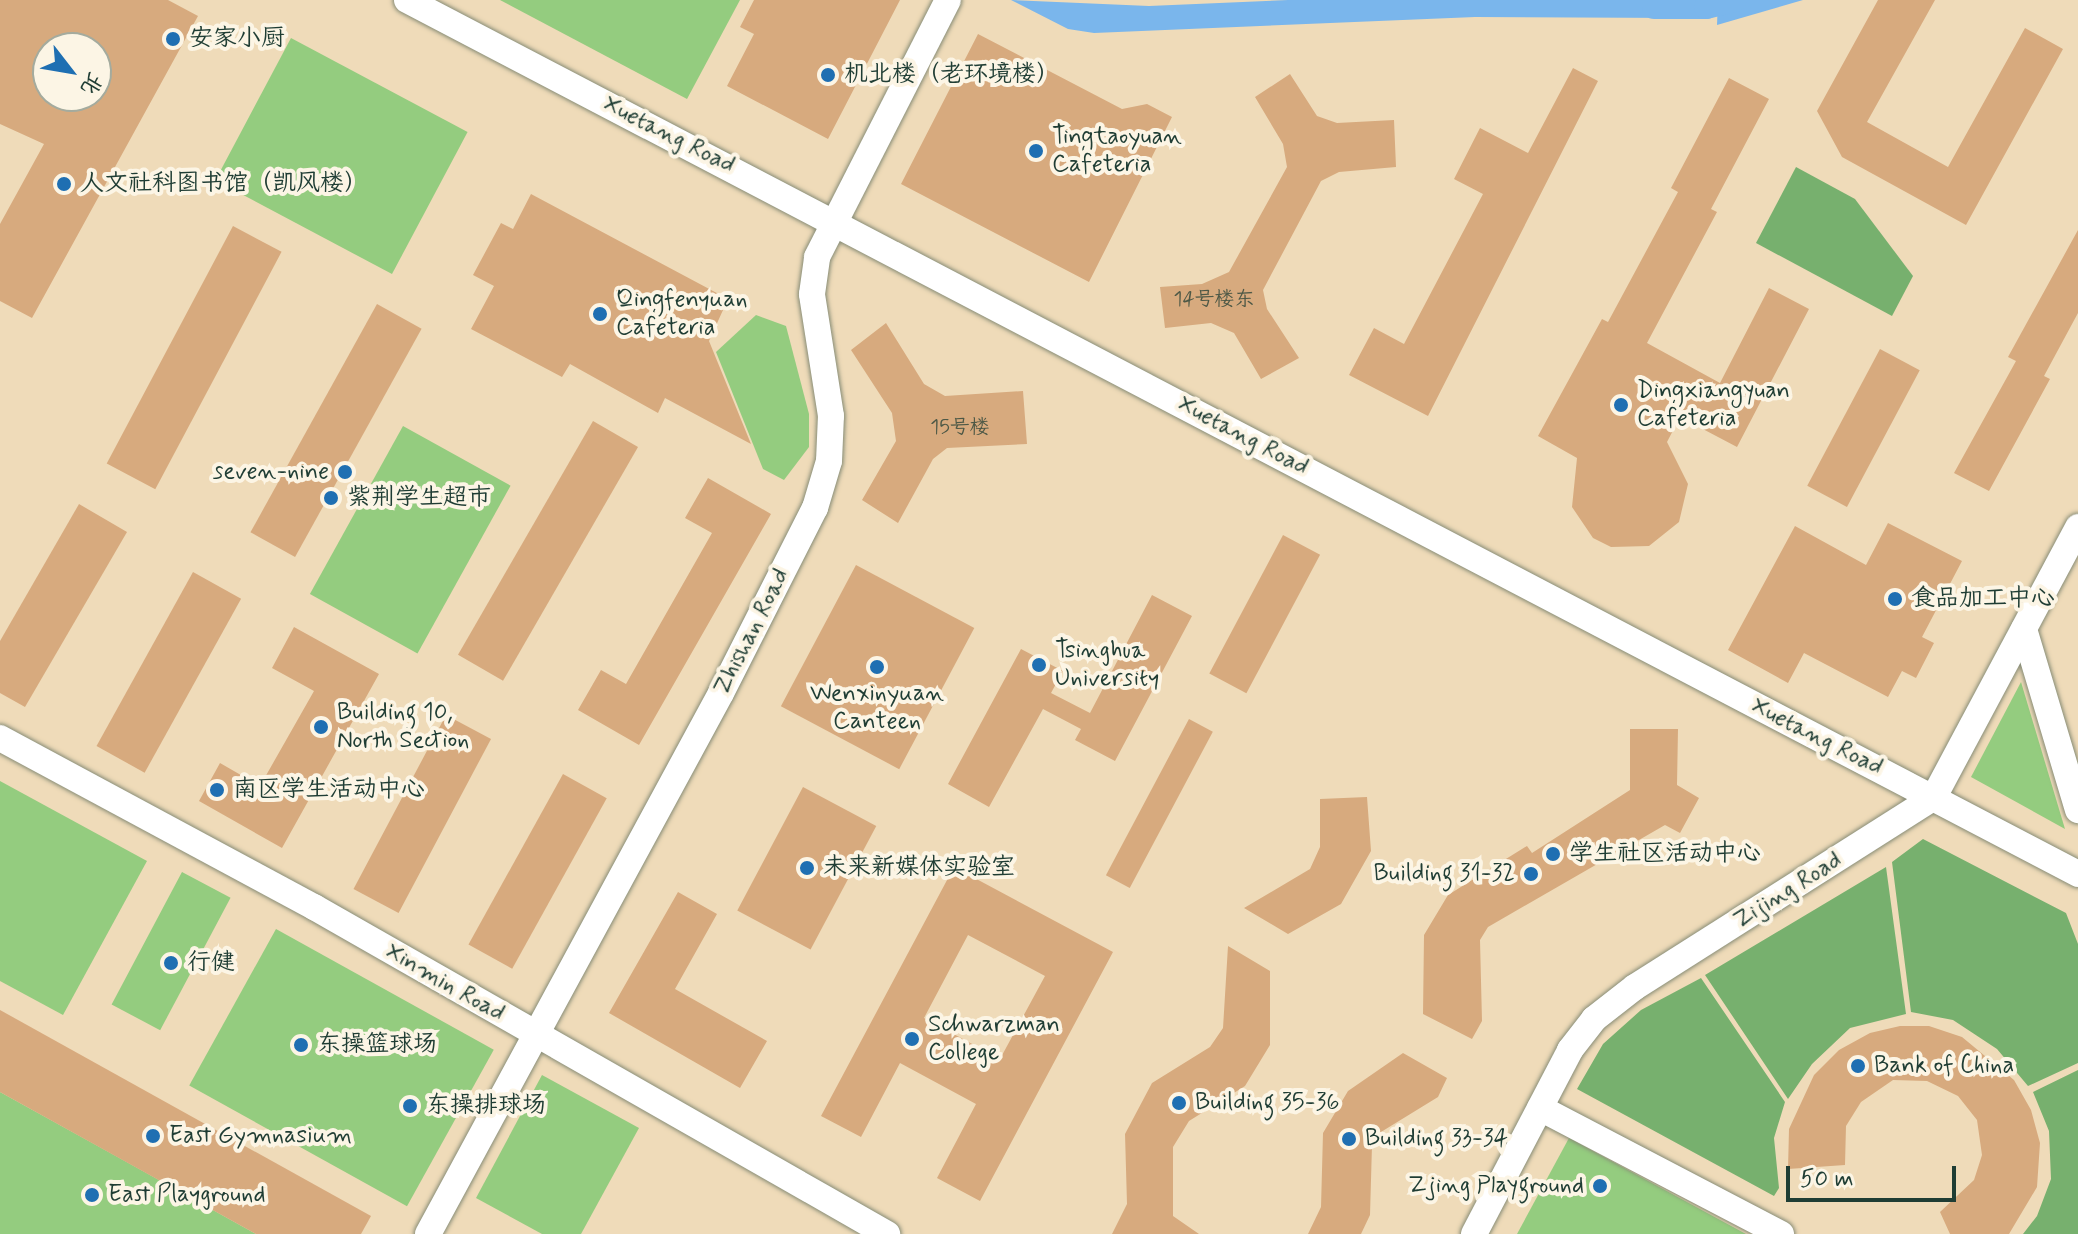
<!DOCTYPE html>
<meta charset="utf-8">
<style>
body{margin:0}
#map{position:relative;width:2078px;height:1234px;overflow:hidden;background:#efdbb9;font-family:Mynerve,"LXGW WenKai TC",sans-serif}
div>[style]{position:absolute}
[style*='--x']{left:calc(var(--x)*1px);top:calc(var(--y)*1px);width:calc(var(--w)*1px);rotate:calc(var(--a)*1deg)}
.green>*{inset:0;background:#94cc7f;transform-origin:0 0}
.forest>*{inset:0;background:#77b06e}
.water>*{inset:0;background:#7ab6ec}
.canal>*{height:24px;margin:-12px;padding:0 12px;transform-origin:12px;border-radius:12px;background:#7ab6ec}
.building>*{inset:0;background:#d7aa7e;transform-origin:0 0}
.roads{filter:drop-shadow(0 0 2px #878c76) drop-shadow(0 0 2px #878c76)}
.street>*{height:26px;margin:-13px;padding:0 13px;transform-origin:13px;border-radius:13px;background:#fff}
.dots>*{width:22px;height:22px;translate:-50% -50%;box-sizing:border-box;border:4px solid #fcf5e5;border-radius:50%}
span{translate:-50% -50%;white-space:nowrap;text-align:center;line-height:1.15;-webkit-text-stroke:8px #fcf5e5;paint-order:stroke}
.number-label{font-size:20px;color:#4d5846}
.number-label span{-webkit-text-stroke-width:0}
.poi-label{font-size:24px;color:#1f3d34}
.left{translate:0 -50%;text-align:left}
.right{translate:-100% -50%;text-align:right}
.street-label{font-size:24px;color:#1f3d34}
.north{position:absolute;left:32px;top:32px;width:80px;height:80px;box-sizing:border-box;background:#fcf5e5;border:2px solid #a4ab9e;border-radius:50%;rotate:121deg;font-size:22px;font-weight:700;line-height:32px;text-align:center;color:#1f3d34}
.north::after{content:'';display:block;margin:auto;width:28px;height:36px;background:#1f6fb2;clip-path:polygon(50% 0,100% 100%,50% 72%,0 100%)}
.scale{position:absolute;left:1786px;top:1166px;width:170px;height:36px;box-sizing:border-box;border:4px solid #1f3d34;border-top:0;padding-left:10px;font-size:24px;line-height:28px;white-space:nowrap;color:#1f3d34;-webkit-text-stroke:6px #fcf5e5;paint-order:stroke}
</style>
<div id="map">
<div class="green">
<div style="clip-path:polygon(500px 0,740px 0,687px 99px)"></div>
<div style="left:291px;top:38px;width:200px;height:161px;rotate:28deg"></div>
<div style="clip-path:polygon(756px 315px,786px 326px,809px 414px,809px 447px,784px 480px,763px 469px,716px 352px)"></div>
<div style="left:403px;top:426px;width:123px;height:192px;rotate:29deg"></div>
<div style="clip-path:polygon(2021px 682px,2065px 829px,1971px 777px)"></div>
<div style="clip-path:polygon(0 781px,147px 861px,63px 1015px,0 981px)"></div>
<div style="left:182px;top:872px;width:55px;height:150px;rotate:28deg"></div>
<div style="left:276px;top:929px;width:249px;height:179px;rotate:29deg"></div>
<div style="clip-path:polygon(542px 1075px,639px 1128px,581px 1234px,542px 1234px,476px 1198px)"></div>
<div style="clip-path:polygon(0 1092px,114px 1155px,256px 1234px,0 1234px)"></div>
<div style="clip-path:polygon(1569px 1138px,1746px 1234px,1517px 1234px)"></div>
</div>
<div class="forest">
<div style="clip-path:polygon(1796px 167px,1855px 199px,1913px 276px,1892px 316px,1756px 243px)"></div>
<div style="clip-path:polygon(1923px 839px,2066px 913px,2078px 944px,2078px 1063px,2028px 1086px,1997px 1049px,1953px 1020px,1911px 1012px,1892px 862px)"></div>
<div style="clip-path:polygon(1886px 867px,1906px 1014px,1850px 1028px,1812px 1064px,1788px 1099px,1705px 975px)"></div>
<div style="clip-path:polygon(1701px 978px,1785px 1102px,1774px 1138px,1779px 1188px,1774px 1196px,1577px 1089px,1603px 1044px,1641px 1010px)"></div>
<div style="clip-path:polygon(2078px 1070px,2078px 1234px,2023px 1234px,2037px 1216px,2051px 1179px,2049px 1131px,2033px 1092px)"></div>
</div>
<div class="water">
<div style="clip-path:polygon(1011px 0,1149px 6px,1288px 0,1685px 0,1681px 18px,1475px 17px,1094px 33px,1068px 29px)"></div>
<div style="clip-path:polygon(1718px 0,1803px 0,1717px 25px)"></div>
</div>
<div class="canal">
<div style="--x:1654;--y:7;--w:52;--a:0"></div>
<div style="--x:1706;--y:7;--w:30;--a:-14"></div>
</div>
<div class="building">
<div style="clip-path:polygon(evenodd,0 0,168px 0,198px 16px,32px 318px,0 301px,0 224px,44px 144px,0 124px,0 0,48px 48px,96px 48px,96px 96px,48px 96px,48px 48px)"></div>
<div style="clip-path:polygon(754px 0,900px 0,828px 139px,727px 86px,754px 34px,740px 27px)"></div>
<div style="clip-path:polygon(1878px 0,1935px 0,1867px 122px,1948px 167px,2025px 28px,2063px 49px,1966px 225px,1842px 157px,1817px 111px)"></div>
<div style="clip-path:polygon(978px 34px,1122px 109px,1147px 104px,1172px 117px,1089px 282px,901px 184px)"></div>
<div style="clip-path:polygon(1573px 68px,1598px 81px,1428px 416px,1349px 375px,1374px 328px,1404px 344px,1483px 194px,1454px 179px,1480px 128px,1528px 153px)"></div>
<div style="clip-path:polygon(1290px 74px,1317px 116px,1337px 123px,1394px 120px,1396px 167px,1339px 172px,1321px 181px,1263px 290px,1267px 309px,1299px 358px,1261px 379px,1234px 333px,1211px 323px,1165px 328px,1160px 287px,1202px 284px,1229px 272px,1287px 167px,1283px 144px,1255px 97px)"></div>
<div style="clip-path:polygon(1729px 78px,1769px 99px,1711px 209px,1717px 212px,1647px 343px,1720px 383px,1769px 288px,1809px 309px,1737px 447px,1680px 417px,1667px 442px,1688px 484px,1679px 522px,1649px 546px,1611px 547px,1593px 538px,1572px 507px,1577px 458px,1538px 436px,1602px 319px,1608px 322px,1678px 192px,1671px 188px)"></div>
<div style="clip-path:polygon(531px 194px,728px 299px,709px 341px,751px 444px,665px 398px,658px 413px,570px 364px,562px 377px,471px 329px,494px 286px,473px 275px,501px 223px,513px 229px)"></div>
<div style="left:233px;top:226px;width:55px;height:269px;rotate:28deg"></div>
<div style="clip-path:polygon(2078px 230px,2078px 313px,2044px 376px,2050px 379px,1989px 491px,1954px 473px,2016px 361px,2008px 357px)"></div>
<div style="left:377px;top:304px;width:51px;height:261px;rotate:29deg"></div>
<div style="clip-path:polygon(886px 323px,924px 384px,945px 396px,1023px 391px,1027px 444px,947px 448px,933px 459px,898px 523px,862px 500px,896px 441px,892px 413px,851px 350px)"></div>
<div style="left:1880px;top:349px;width:45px;height:155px;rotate:28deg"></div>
<div style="left:593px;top:421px;width:52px;height:270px;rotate:30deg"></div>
<div style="clip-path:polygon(708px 478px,771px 514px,639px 745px,578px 710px,601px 670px,626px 684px,712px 533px,685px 518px)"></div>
<div style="clip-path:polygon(79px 504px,127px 532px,25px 707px,0 693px,0 641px)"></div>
<div style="clip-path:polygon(1888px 523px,1962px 561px,1922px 637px,1934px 643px,1916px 678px,1902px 671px,1888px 697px,1804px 653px,1788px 683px,1728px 650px,1795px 526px,1866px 565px)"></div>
<div style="left:1283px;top:535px;width:42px;height:157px;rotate:28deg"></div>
<div style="left:856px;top:565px;width:134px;height:160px;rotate:28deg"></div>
<div style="left:193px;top:572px;width:55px;height:199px;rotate:29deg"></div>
<div style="clip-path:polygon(1152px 595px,1192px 616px,1115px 761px,1075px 740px,1081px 729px,1043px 709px,989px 807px,948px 784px,1021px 649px,1063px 671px,1051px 693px,1090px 713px)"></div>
<div style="clip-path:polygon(294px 627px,379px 674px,282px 848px,199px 801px,220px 763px,260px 786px,314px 691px,272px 668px)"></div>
<div style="left:446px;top:715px;width:51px;height:197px;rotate:28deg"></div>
<div style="left:1189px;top:719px;width:27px;height:177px;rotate:28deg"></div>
<div style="clip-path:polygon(1630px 729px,1678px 729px,1677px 785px,1699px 798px,1680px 833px,1665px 825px,1488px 927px,1480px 940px,1482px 1021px,1472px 1039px,1423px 1014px,1424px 935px,1448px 895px,1527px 846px,1532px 853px,1630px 790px)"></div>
<div style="left:563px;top:774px;width:50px;height:195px;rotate:29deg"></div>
<div style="left:803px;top:787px;width:83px;height:140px;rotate:28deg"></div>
<div style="clip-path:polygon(1367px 797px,1371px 851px,1341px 904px,1288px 934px,1244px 908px,1310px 869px,1320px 847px,1320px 799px)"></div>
<div style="clip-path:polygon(evenodd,954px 867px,1113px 952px,980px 1201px,937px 1178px,976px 1104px,900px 1063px,861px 1137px,821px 1116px,954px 867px,968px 935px,1045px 976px,1000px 1059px,924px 1018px,968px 935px)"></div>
<div style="clip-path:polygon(678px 892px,717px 914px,675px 989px,767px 1041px,740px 1088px,609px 1013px)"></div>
<div style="clip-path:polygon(1228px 946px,1270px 971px,1270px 1045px,1245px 1086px,1189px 1121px,1173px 1147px,1173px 1216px,1199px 1234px,1112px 1234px,1127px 1204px,1125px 1134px,1152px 1083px,1210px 1047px,1223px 1028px)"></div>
<div style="clip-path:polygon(0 1010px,371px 1216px,361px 1234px,256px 1234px,0 1092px)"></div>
<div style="clip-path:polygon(1900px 1026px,1929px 1026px,1962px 1037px,2014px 1080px,2031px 1110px,2040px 1143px,2037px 1187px,2009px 1234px,1950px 1234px,1940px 1212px,1974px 1180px,1982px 1155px,1977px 1120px,1958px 1096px,1927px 1081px,1893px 1080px,1861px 1102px,1846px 1126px,1845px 1165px,1788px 1169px,1789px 1129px,1814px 1075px,1839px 1050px,1870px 1033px)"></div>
<div style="clip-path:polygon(1403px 1053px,1447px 1078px,1438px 1097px,1381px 1132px,1372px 1145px,1370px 1215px,1361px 1234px,1308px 1234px,1321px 1207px,1323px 1133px,1348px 1091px)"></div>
</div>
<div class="roads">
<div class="street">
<div style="--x:407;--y:0;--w:1886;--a:27.61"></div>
<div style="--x:2024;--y:629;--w:189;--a:73.4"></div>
<div style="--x:0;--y:738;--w:357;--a:28.3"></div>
<div style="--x:314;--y:907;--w:660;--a:29.71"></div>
<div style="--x:1540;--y:1108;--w:272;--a:27.6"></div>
<div style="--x:428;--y:1234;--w:615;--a:-61.56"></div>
<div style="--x:721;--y:693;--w:208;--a:-63.1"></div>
<div style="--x:815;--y:508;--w:49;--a:-73.4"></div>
<div style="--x:829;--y:461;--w:45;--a:-87.5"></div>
<div style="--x:831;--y:416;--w:123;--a:-98.9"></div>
<div style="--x:812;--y:294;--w:37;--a:-82"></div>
<div style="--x:817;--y:257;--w:288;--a:-63"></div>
<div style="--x:1474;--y:1234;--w:208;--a:-62.4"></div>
<div style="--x:1570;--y:1050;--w:39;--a:-52"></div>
<div style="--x:1594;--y:1019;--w:52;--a:-38"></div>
<div style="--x:1635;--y:987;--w:354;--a:-32.4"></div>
<div style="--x:1934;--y:797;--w:306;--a:-61.9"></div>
</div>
</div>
<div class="dots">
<div style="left:173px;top:39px;background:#1f6fb2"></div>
<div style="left:828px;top:75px;background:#1f6fb2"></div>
<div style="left:1036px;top:151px;background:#1f6fb2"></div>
<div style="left:64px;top:184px;background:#1f6fb2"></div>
<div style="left:600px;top:314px;background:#1f6fb2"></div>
<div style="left:1621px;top:405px;background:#1f6fb2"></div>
<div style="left:345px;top:472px;background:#1f6fb2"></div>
<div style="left:331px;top:498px;background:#1f6fb2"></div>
<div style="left:1895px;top:599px;background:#1f6fb2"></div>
<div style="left:1039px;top:665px;background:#1f6fb2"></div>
<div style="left:877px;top:667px;background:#1f6fb2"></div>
<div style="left:321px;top:727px;background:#1f6fb2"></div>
<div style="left:217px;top:790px;background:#1f6fb2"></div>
<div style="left:1553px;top:854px;background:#1f6fb2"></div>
<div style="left:807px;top:868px;background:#1f6fb2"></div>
<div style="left:1531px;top:874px;background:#1f6fb2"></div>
<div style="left:171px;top:963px;background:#1f6fb2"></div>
<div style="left:912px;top:1039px;background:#1f6fb2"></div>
<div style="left:301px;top:1045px;background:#1f6fb2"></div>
<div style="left:1858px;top:1066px;background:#1f6fb2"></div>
<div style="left:1179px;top:1103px;background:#1f6fb2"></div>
<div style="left:410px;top:1106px;background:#1f6fb2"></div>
<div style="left:153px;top:1136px;background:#1f6fb2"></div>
<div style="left:1349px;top:1139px;background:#1f6fb2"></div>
<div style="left:1600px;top:1186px;background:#1f6fb2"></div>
<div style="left:92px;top:1195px;background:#1f6fb2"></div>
</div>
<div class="number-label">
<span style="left:1214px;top:299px">14号楼东</span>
<span style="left:960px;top:427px">15号楼</span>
</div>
<div class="poi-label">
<span class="left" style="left:189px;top:39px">安家小厨</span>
<span class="left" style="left:844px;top:75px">机北楼（老环境楼）</span>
<span class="left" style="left:1052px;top:151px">Tingtaoyuan<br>Cafeteria</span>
<span class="left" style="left:80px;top:184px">人文社科图书馆（凯风楼）</span>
<span class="left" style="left:616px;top:314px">Qingfenyuan<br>Cafeteria</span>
<span class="left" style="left:1637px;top:405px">Dingxiangyuan<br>Cafeteria</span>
<span class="right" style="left:329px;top:472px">seven-nine</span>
<span class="left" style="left:347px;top:498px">紫荆学生超市</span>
<span class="left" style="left:1911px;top:599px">食品加工中心</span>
<span class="left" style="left:1055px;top:665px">Tsinghua<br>University</span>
<span style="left:877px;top:708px">Wenxinyuan<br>Canteen</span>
<span class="left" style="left:337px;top:727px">Building 10,<br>North Section</span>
<span class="left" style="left:233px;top:790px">南区学生活动中心</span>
<span class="left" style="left:1569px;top:854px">学生社区活动中心</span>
<span class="left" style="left:823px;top:868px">未来新媒体实验室</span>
<span class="right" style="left:1515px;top:874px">Building 31-32</span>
<span class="left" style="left:187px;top:963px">行健</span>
<span class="left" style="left:928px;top:1039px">Schwarzman<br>College</span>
<span class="left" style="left:317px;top:1045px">东操篮球场</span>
<span class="left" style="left:1874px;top:1066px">Bank of China</span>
<span class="left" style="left:1195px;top:1103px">Building 35-36</span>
<span class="left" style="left:426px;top:1106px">东操排球场</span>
<span class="left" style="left:169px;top:1136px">East Gymnasium</span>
<span class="left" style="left:1365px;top:1139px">Building 33-34</span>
<span class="right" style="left:1584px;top:1186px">Zjing Playground</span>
<span class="left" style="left:108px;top:1195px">East Playground</span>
</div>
<div class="street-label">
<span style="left:669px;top:135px;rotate:27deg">Xuetang Road</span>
<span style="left:1243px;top:436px;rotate:28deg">Xuetang Road</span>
<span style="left:752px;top:632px;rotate:-63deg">Zhishan Road</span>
<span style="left:1817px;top:737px;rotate:27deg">Xuetang Road</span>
<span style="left:1788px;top:891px;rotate:-32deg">Zijing Road</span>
<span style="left:445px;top:983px;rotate:30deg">Xinmin Road</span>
</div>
<div class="north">北</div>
<div class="scale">50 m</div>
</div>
